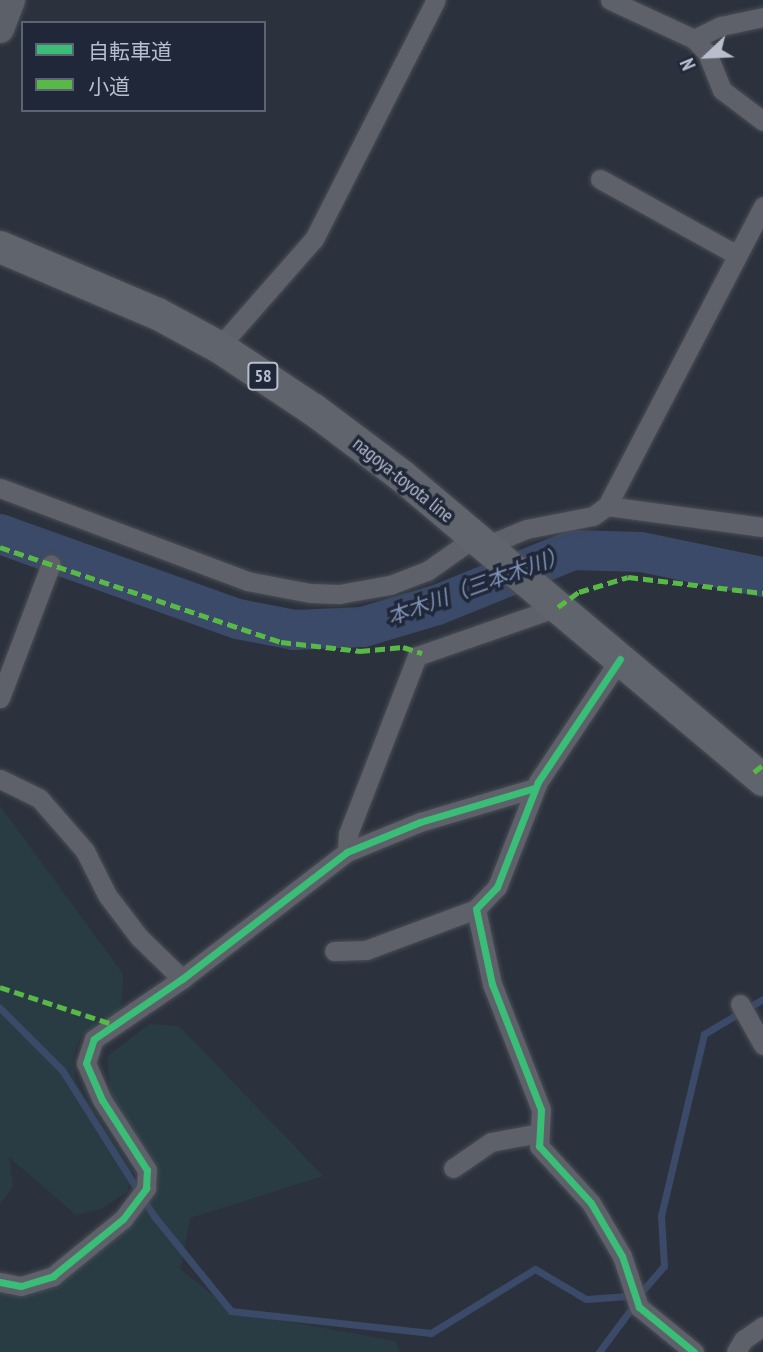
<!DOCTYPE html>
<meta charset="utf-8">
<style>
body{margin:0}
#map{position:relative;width:763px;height:1352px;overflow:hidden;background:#2c323d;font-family:"PT Sans Narrow","Noto Sans JP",sans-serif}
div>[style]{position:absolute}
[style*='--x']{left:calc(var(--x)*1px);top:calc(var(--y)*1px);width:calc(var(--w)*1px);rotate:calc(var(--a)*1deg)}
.green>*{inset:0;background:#293c43}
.stream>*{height:7px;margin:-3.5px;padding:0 3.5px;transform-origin:3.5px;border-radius:3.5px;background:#3b4a68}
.river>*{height:40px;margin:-20px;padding:0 20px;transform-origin:20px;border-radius:20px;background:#3b4a68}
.roads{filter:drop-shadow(0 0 2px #494d55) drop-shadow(0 0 2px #494d55)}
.street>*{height:19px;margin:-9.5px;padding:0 9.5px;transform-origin:9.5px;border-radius:9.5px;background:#5e616a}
.secondary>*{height:28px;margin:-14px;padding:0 14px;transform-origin:14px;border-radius:14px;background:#5c6069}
.primary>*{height:32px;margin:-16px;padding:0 16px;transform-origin:16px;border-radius:16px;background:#60646c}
.quiet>*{height:5px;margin-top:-2.5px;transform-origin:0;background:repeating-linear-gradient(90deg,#58b947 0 10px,transparent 0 15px)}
.cycleway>*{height:7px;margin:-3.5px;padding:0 3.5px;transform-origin:3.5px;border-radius:3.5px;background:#3abd76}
span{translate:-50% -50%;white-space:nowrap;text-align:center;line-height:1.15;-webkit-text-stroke:7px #1f2738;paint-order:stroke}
.shield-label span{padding:2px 5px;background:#1f2738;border:2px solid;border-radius:5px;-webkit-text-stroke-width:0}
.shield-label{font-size:18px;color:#b8becc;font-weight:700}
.street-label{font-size:19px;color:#b8becc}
.water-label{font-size:21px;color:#7f91b4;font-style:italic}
.legend{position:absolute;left:21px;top:21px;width:245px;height:91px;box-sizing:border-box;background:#1f2738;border:2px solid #5c6373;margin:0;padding:9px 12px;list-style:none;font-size:21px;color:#b8becc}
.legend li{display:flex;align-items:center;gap:14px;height:35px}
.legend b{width:35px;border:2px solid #5c6373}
.north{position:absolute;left:672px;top:21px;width:70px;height:70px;-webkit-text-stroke:5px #1f2738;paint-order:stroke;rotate:247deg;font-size:19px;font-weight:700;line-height:28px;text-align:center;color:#b8becc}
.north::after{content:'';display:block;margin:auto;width:24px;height:32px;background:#b8becc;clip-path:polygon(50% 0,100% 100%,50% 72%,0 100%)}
</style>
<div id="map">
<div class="green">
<div style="clip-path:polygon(0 806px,123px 974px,121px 1010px,80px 1037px,72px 1060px,76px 1082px,133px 1172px,127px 1192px,103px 1208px,76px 1215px,9px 1157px,13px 1186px,0 1204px)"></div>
<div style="clip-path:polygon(149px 1024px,179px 1026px,323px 1176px,190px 1218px,180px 1269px,234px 1312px,395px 1341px,400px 1352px,0 1352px,0 1290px,56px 1283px,139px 1216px,151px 1192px,156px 1171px,111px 1093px,108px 1071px,108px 1056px)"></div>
</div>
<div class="stream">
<div style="--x:0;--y:1008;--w:88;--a:45"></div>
<div style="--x:62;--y:1070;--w:173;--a:57.8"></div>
<div style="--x:154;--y:1216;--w:122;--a:51"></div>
<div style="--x:231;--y:1311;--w:201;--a:6.3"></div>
<div style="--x:431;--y:1333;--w:122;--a:-31.6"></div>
<div style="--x:535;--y:1269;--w:59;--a:30.5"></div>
<div style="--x:586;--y:1299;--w:42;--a:-4.1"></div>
<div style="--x:628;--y:1296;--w:17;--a:-24"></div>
<div style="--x:644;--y:1289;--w:30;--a:-49"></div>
<div style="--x:664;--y:1266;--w:50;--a:-93.4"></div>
<div style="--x:661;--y:1216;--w:187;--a:-76.7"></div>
<div style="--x:704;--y:1034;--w:69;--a:-30.7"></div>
<div style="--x:599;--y:1352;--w:59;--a:-53.3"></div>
</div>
<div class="river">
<div style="--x:0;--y:534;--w:253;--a:19.7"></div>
<div style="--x:238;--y:619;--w:57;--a:11.1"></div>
<div style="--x:294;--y:630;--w:69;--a:-2.5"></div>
<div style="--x:363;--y:627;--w:77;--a:-16.6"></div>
<div style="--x:437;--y:605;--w:147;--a:-22"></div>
<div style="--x:573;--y:550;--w:68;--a:1.7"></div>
<div style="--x:641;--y:552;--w:125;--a:11.6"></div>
</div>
<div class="roads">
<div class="street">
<div style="--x:610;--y:0;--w:93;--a:24.9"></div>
<div style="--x:694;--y:39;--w:19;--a:47"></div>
<div style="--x:707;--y:53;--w:40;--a:68"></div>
<div style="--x:722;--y:90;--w:51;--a:37.1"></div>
<div style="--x:694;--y:39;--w:30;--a:-26"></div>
<div style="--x:721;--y:26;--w:43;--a:-12.1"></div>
<div style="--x:600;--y:179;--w:157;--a:29"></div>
<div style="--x:219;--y:347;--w:144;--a:-48.7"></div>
<div style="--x:314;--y:239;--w:268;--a:-63"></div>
<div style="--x:0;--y:488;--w:264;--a:20.6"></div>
<div style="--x:247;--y:581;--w:64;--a:10.8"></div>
<div style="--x:310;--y:593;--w:29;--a:2"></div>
<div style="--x:339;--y:594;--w:52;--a:-10"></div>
<div style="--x:390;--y:585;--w:40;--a:-21"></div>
<div style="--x:427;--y:571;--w:57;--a:-35.1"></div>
<div style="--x:607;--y:506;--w:157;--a:7.7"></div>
<div style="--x:485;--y:546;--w:44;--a:-22.5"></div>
<div style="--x:526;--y:529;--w:68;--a:-11"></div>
<div style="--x:593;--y:516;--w:17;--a:-36"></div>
<div style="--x:607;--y:506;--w:338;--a:-62.5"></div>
<div style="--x:620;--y:659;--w:148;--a:123.7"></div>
<div style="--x:538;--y:782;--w:113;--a:111.3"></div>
<div style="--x:497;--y:887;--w:30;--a:134"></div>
<div style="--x:476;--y:909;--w:77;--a:78"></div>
<div style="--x:492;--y:984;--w:135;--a:68.7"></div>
<div style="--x:541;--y:1110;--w:36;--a:93"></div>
<div style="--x:539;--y:1146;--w:77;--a:47.6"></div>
<div style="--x:591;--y:1203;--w:61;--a:59.7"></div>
<div style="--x:622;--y:1256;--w:54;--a:71.6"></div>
<div style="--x:639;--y:1307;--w:71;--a:39.3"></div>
<div style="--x:0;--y:698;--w:143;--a:-69.2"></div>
<div style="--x:0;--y:779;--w:43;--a:26"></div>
<div style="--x:39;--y:798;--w:70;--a:49"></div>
<div style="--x:85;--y:851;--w:49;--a:63.4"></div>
<div style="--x:107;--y:895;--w:53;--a:52.7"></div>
<div style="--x:139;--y:937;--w:60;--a:44.3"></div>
<div style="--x:347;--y:852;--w:18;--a:-87"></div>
<div style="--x:348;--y:834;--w:191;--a:-68.8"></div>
<div style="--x:417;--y:656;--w:149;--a:-19.2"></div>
<div style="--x:334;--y:951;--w:32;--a:-2"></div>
<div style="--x:366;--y:950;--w:117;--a:-20.4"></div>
<div style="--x:740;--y:1004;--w:47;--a:60.7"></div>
<div style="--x:453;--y:1168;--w:46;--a:-34.4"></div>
<div style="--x:491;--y:1142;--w:49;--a:-10.6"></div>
<div style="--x:0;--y:1282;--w:21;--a:11"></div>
<div style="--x:21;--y:1286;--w:34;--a:-17"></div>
<div style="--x:53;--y:1276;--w:90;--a:-39.2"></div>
<div style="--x:123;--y:1219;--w:39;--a:-53"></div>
<div style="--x:146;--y:1188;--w:18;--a:-87"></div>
<div style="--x:147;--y:1170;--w:83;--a:-122.7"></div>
<div style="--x:102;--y:1100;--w:40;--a:-113.4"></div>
<div style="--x:86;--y:1063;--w:25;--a:-72"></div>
<div style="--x:94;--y:1039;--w:107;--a:-34.3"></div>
<div style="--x:182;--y:979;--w:208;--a:-37.6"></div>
<div style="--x:347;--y:852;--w:79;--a:-22.3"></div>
<div style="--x:420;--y:822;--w:120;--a:-16.5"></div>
<div style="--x:736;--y:1352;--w:14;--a:-60"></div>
<div style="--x:743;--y:1340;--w:24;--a:-35"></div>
</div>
<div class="secondary">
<div style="--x:0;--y:29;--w:31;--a:-69"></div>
</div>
<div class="primary">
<div style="--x:0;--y:247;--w:172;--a:23"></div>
<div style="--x:158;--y:314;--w:69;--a:28.4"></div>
<div style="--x:219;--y:347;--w:114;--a:33.6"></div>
<div style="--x:314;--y:410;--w:110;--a:36.9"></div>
<div style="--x:402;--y:476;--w:472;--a:40.1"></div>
</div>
</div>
<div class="quiet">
<div style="--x:0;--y:547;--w:297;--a:18.7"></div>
<div style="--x:281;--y:642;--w:80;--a:6.5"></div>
<div style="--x:360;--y:651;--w:43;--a:-5.3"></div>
<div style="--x:403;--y:647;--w:20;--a:18"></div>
<div style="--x:558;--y:607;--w:26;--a:-36"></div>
<div style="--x:579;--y:592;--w:51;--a:-17"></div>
<div style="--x:628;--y:577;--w:136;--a:6.8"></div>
<div style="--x:754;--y:772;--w:11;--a:-38"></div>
<div style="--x:0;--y:987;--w:121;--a:18.3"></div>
</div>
<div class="cycleway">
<div style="--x:620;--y:659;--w:148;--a:123.7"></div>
<div style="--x:538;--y:782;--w:113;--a:111.3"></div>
<div style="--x:497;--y:887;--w:30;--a:134"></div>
<div style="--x:476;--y:909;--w:77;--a:78"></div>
<div style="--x:492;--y:984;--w:135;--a:68.7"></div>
<div style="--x:541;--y:1110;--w:36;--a:93"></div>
<div style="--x:539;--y:1146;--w:77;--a:47.6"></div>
<div style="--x:591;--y:1203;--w:61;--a:59.7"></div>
<div style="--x:622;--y:1256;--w:54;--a:71.6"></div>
<div style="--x:639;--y:1307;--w:71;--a:39.3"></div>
<div style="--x:0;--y:1282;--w:21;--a:11"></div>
<div style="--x:21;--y:1286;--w:34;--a:-17"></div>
<div style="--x:53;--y:1276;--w:90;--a:-39.2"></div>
<div style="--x:123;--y:1219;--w:39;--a:-53"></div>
<div style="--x:146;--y:1188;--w:18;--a:-87"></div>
<div style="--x:147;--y:1170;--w:83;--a:-122.7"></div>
<div style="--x:102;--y:1100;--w:40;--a:-113.4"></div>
<div style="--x:86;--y:1063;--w:25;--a:-72"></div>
<div style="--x:94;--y:1039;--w:107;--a:-34.3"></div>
<div style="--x:182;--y:979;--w:208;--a:-37.6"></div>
<div style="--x:347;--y:852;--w:79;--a:-22.3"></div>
<div style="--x:420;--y:822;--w:120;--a:-16.5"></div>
</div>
<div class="shield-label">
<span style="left:263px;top:376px">58</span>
</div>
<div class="street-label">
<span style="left:403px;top:480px;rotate:39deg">nagoya-toyota line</span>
</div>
<div class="water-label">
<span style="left:477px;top:586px;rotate:-20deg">本木川（三本木川）</span>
</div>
<ul class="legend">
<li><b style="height:9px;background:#3abd76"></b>自転車道</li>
<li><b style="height:9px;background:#58b947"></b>小道</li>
</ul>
<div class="north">N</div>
</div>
